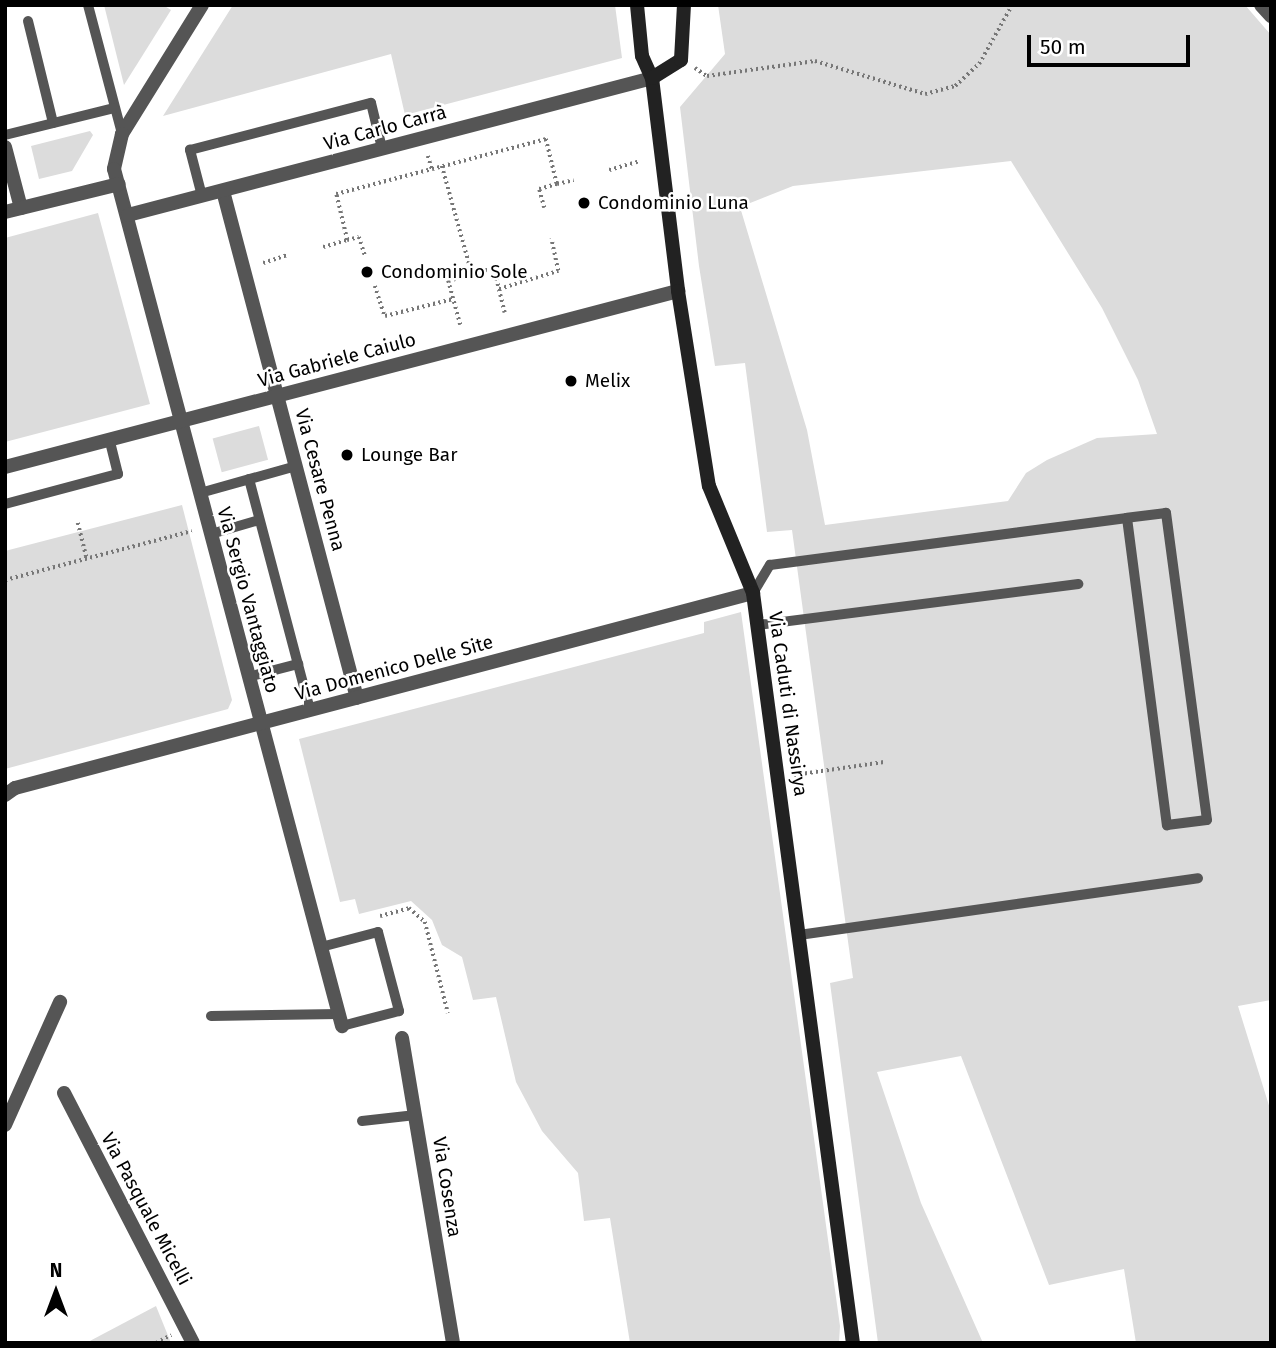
<!DOCTYPE html>
<meta charset="utf-8">
<style>
body{margin:0}
#map{position:relative;width:1276px;height:1348px;overflow:hidden;background:#fff;font-family:"Fira Sans",sans-serif}
div>[style]{position:absolute}
[style*='--x']{left:calc(var(--x)*1px);top:calc(var(--y)*1px);width:calc(var(--w)*1px);rotate:calc(var(--a)*1deg)}
.green>*{inset:0;background:#dcdcdc;transform-origin:0 0}
.path>*{height:3.5px;margin-top:-1.75px;transform-origin:0;background:repeating-linear-gradient(90deg,#777 0 2px,transparent 0 5.5px)}
.lane>*{height:10px;margin:-5px;padding:0 5px;transform-origin:5px;border-radius:5px;background:#555}
.street>*{height:14px;margin:-7px;padding:0 7px;transform-origin:7px;border-radius:7px;background:#555}
.secondary>*{height:14px;margin:-7px;padding:0 7px;transform-origin:7px;border-radius:7px;background:#222}
.dots>*{width:19px;height:19px;translate:-50% -50%;box-sizing:border-box;border:4px solid #fff;border-radius:50%}
span{translate:-50% -50%;white-space:nowrap;text-align:center;line-height:1.15;-webkit-text-stroke:5px #fff;paint-order:stroke}
.street-label{font-size:19px;color:#000}
.poi-label{font-size:19px;color:#000}
.left{translate:0 -50%;text-align:left}
.frame{position:absolute;inset:0;border:7px solid #000;pointer-events:none}
.north{position:absolute;left:21px;top:1257px;width:70px;height:70px;-webkit-text-stroke:5px #fff;paint-order:stroke;rotate:0deg;font-size:19px;font-weight:700;line-height:28px;text-align:center;color:#000}
.north::after{content:'';display:block;margin:auto;width:24px;height:32px;background:#000;clip-path:polygon(50% 0,100% 100%,50% 72%,0 100%)}
.scale{position:absolute;left:1027px;top:35px;width:163px;height:32px;box-sizing:border-box;border:4px solid #000;border-top:0;padding-left:9px;font-size:21px;line-height:24px;white-space:nowrap;color:#000;-webkit-text-stroke:5px #fff;paint-order:stroke}
</style>
<div id="map">
<div class="green">
<div style="clip-path:polygon(104px 5px,163px 5px,171px 10px,124px 85px)"></div>
<div style="clip-path:polygon(233px 5px,615px 5px,622px 58px,405px 115px,391px 54px,163px 116px)"></div>
<div style="clip-path:polygon(evenodd,718px 5px,1245px 5px,1271px 35px,1271px 1000px,1238px 1006px,1271px 1112px,1271px 1343px,1136px 1343px,1124px 1269px,1049px 1285px,961px 1056px,877px 1072px,921px 1203px,983px 1343px,878px 1343px,830px 983px,853px 978px,792px 530px,767px 532px,745px 363px,715px 366px,699px 266px,680px 107px,725px 54px,718px 5px,1011px 161px,1102px 308px,1138px 380px,1157px 434px,1097px 438px,1047px 460px,1026px 473px,1008px 501px,825px 525px,807px 430px,740px 207px,793px 186px,1011px 161px)"></div>
<div style="clip-path:polygon(90px 131px,93px 135px,72px 171px,39px 179px,31px 146px)"></div>
<div style="clip-path:polygon(98px 213px,150px 404px,5px 442px,5px 238px)"></div>
<div style="left:259px;top:426px;width:35px;height:48px;rotate:75deg"></div>
<div style="clip-path:polygon(182px 505px,232px 700px,228px 709px,5px 769px,5px 551px)"></div>
<div style="clip-path:polygon(741px 612px,840px 1326px,839px 1343px,630px 1343px,610px 1218px,584px 1221px,578px 1173px,542px 1131px,516px 1082px,496px 997px,473px 1000px,462px 957px,442px 945px,432px 920px,411px 901px,359px 914px,355px 899px,340px 902px,299px 739px,704px 633px,704px 622px)"></div>
<div style="clip-path:polygon(156px 1306px,171px 1343px,86px 1343px)"></div>
</div>
<div class="path">
<div style="--x:695;--y:68;--w:14;--a:34"></div>
<div style="--x:707;--y:76;--w:109;--a:-7.9"></div>
<div style="--x:815;--y:61;--w:115;--a:16.7"></div>
<div style="--x:925;--y:94;--w:31;--a:-15"></div>
<div style="--x:955;--y:86;--w:33;--a:-43"></div>
<div style="--x:979;--y:64;--w:68;--a:-60.8"></div>
<div style="--x:428;--y:156;--w:14;--a:73"></div>
<div style="--x:442;--y:166;--w:112;--a:74.5"></div>
<div style="--x:609;--y:170;--w:32;--a:-16"></div>
<div style="--x:544;--y:208;--w:20;--a:-105"></div>
<div style="--x:539;--y:189;--w:19;--a:-16"></div>
<div style="--x:347;--y:240;--w:12;--a:-14"></div>
<div style="--x:359;--y:237;--w:19;--a:72"></div>
<div style="--x:323;--y:247;--w:25;--a:-16"></div>
<div style="--x:347;--y:240;--w:47;--a:-103.4"></div>
<div style="--x:336;--y:194;--w:99;--a:-14.6"></div>
<div style="--x:432;--y:169;--w:118;--a:-14.7"></div>
<div style="--x:546;--y:139;--w:46;--a:76.3"></div>
<div style="--x:557;--y:184;--w:17;--a:-13"></div>
<div style="--x:263;--y:263;--w:26;--a:-18"></div>
<div style="--x:375;--y:286;--w:32;--a:72"></div>
<div style="--x:385;--y:316;--w:70;--a:-14"></div>
<div style="--x:499;--y:289;--w:62;--a:-17"></div>
<div style="--x:558;--y:271;--w:33;--a:-102"></div>
<div style="--x:460;--y:325;--w:46;--a:-105.3"></div>
<div style="--x:448;--y:281;--w:48;--a:-15.8"></div>
<div style="--x:494;--y:268;--w:46;--a:76.3"></div>
<div style="--x:78;--y:523;--w:37;--a:76"></div>
<div style="--x:5;--y:580;--w:193;--a:-14.7"></div>
<div style="--x:794;--y:775;--w:91;--a:-8.2"></div>
<div style="--x:380;--y:916;--w:30;--a:-15"></div>
<div style="--x:409;--y:908;--w:21;--a:41"></div>
<div style="--x:425;--y:922;--w:94;--a:75.8"></div>
<div style="--x:156;--y:1343;--w:17;--a:-28"></div>
</div>
<div class="lane">
<div style="--x:88;--y:5;--w:133;--a:75.2"></div>
<div style="--x:28;--y:21;--w:105;--a:76.2"></div>
<div style="--x:5;--y:135;--w:112;--a:-13.9"></div>
<div style="--x:202;--y:196;--w:48;--a:-104.6"></div>
<div style="--x:190;--y:150;--w:187;--a:-14.6"></div>
<div style="--x:371;--y:103;--w:46;--a:76.3"></div>
<div style="--x:249;--y:479;--w:239;--a:75.2"></div>
<div style="--x:200;--y:493;--w:100;--a:-15.7"></div>
<div style="--x:5;--y:504;--w:117;--a:-14.9"></div>
<div style="--x:118;--y:474;--w:36;--a:-104"></div>
<div style="--x:211;--y:534;--w:50;--a:-16.3"></div>
<div style="--x:753;--y:593;--w:33;--a:-59"></div>
<div style="--x:770;--y:565;--w:360;--a:-7.5"></div>
<div style="--x:1127;--y:518;--w:310;--a:82.6"></div>
<div style="--x:1167;--y:825;--w:40;--a:-7.1"></div>
<div style="--x:1207;--y:820;--w:310;--a:-97.6"></div>
<div style="--x:1166;--y:513;--w:39;--a:173"></div>
<div style="--x:758;--y:625;--w:323;--a:-7.3"></div>
<div style="--x:248;--y:677;--w:52;--a:-14.6"></div>
<div style="--x:799;--y:935;--w:403;--a:-8.1"></div>
<div style="--x:321;--y:947;--w:59;--a:-14.7"></div>
<div style="--x:378;--y:932;--w:82;--a:75.1"></div>
<div style="--x:399;--y:1011;--w:59;--a:165.3"></div>
<div style="--x:211;--y:1016;--w:128;--a:-0.9"></div>
<div style="--x:362;--y:1121;--w:54;--a:-6.3"></div>
</div>
<div class="street">
<div style="--x:202;--y:5;--w:152;--a:121.8"></div>
<div style="--x:122;--y:134;--w:36;--a:103"></div>
<div style="--x:114;--y:169;--w:887;--a:75.1"></div>
<div style="--x:1261;--y:5;--w:15;--a:48"></div>
<div style="--x:5;--y:147;--w:63;--a:75.3"></div>
<div style="--x:223;--y:191;--w:524;--a:75.2"></div>
<div style="--x:5;--y:212;--w:117;--a:-13.8"></div>
<div style="--x:128;--y:215;--w:542;--a:-14.65"></div>
<div style="--x:5;--y:467;--w:696;--a:-14.66"></div>
<div style="--x:5;--y:795;--w:12;--a:-35"></div>
<div style="--x:15;--y:788;--w:763;--a:-14.8"></div>
<div style="--x:402;--y:1038;--w:309;--a:80.5"></div>
<div style="--x:64;--y:1093;--w:281;--a:62.7"></div>
<div style="--x:5;--y:1125;--w:135;--a:-65.9"></div>
</div>
<div class="secondary">
<div style="--x:637;--y:5;--w:51;--a:84.4"></div>
<div style="--x:642;--y:56;--w:24;--a:66"></div>
<div style="--x:652;--y:78;--w:215;--a:83"></div>
<div style="--x:678;--y:291;--w:197;--a:81"></div>
<div style="--x:709;--y:486;--w:116;--a:67.6"></div>
<div style="--x:753;--y:593;--w:757;--a:82.41"></div>
<div style="--x:652;--y:78;--w:34;--a:-32"></div>
<div style="--x:681;--y:60;--w:55;--a:-86.9"></div>
</div>
<div class="dots">
<div style="left:584px;top:203px;background:#000"></div>
<div style="left:367px;top:272px;background:#000"></div>
<div style="left:571px;top:381px;background:#000"></div>
<div style="left:347px;top:455px;background:#000"></div>
</div>
<div class="street-label">
<span style="left:385px;top:128px;rotate:-15deg">Via Carlo Carrà</span>
<span style="left:337px;top:360px;rotate:-15deg">Via Gabriele Caiulo</span>
<span style="left:320px;top:480px;rotate:75deg">Via Cesare Penna</span>
<span style="left:248px;top:600px;rotate:75deg">Via Sergio Vantaggiato</span>
<span style="left:394px;top:668px;rotate:-15deg">Via Domenico Delle Site</span>
<span style="left:788px;top:704px;rotate:82deg">Via Caduti di Nassirya</span>
<span style="left:447px;top:1187px;rotate:81deg">Via Cosenza</span>
<span style="left:146px;top:1209px;rotate:62deg">Via Pasquale Micelli</span>
</div>
<div class="poi-label">
<span class="left" style="left:598px;top:203px">Condominio Luna</span>
<span class="left" style="left:381px;top:272px">Condominio Sole</span>
<span class="left" style="left:585px;top:381px">Melix</span>
<span class="left" style="left:361px;top:455px">Lounge Bar</span>
</div>
<div class="frame"></div>
<div class="north">N</div>
<div class="scale">50 m</div>
</div>
